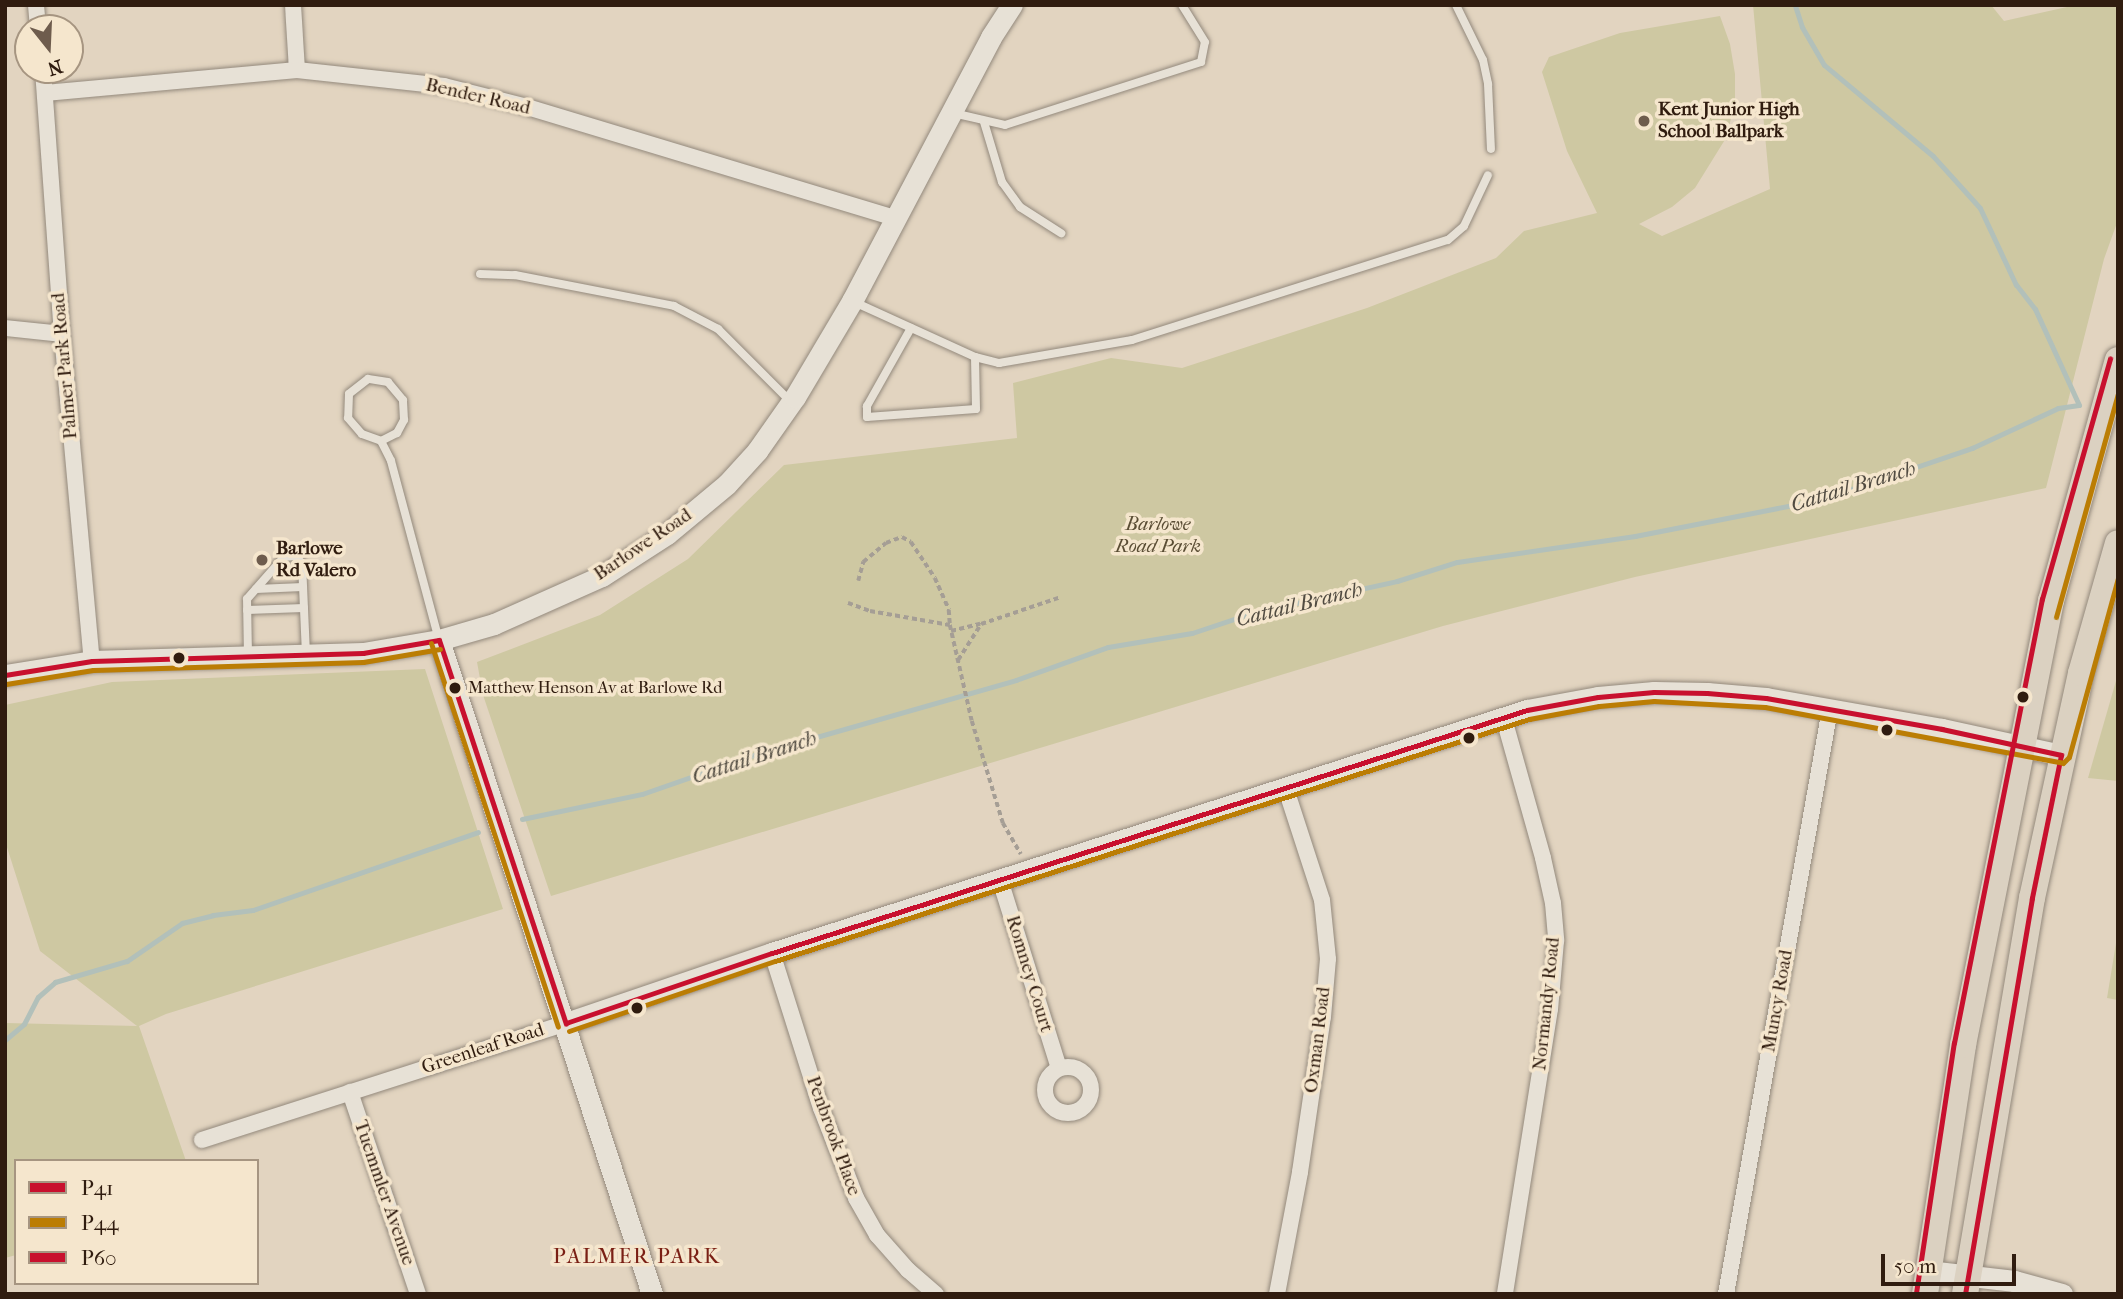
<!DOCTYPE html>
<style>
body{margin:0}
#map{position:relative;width:2123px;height:1299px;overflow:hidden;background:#e2d4c0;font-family:"IM FELL French Canon",serif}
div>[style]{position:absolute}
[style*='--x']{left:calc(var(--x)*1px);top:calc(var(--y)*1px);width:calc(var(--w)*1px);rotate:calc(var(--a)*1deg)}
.green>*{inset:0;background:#cec8a2}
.stream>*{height:5px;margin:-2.5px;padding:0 2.5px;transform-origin:2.5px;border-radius:2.5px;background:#b2c0ba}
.path>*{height:3.5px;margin-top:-1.75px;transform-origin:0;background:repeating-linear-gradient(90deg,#a59e95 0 5px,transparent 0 8.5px)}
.roads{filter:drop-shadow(0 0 2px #93897c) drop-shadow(0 0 2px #93897c)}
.service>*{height:8px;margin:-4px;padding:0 4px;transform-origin:4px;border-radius:4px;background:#e7e1d6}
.minor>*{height:16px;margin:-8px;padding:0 8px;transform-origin:8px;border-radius:8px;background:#e7e1d6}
.minor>.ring{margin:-8px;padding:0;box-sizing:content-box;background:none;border:16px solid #e7e1d6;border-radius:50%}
.tertiary>*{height:21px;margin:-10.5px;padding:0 10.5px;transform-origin:10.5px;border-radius:10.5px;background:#e7e1d6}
.primary>*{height:26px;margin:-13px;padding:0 13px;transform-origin:13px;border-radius:13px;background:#dbd1c1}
.bus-1>*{height:5px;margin:-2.5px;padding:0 2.5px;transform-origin:2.5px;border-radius:2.5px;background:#c8102e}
.bus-2>*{height:5px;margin:-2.5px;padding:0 2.5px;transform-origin:2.5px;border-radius:2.5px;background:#bb7d04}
.bus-3>*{height:5px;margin:-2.5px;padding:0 2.5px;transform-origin:2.5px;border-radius:2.5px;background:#c8102e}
.dots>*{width:19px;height:19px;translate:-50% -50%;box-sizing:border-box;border:4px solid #f5e6cd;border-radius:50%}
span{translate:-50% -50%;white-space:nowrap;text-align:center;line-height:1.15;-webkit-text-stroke:7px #f5e6cd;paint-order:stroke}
.bus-label{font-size:17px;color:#301c0f}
.left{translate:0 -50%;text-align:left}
.street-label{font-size:19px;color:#301c0f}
.poi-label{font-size:19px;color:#301c0f;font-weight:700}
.park-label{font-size:19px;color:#5a4d34;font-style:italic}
.water-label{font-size:21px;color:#514b41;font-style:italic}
.neighbourhood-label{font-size:21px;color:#7a1f14;letter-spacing:2px}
.frame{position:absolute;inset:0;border:7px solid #301c0f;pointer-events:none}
.legend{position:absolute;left:14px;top:1159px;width:245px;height:126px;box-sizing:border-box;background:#f5e6cd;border:2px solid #a69581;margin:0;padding:9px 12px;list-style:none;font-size:21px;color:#301c0f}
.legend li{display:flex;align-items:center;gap:14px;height:35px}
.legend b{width:35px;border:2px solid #a69581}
.north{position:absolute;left:14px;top:14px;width:70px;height:70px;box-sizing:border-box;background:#f5e6cd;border:2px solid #a69581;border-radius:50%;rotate:162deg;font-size:19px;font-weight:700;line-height:28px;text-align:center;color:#301c0f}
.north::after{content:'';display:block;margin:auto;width:24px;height:32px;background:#6e5c4d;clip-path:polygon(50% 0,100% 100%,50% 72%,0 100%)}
.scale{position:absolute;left:1881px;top:1254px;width:135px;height:32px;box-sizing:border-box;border:4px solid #301c0f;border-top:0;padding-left:9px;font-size:21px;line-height:24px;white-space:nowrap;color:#301c0f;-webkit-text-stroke:5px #f5e6cd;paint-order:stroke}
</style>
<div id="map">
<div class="green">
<div style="clip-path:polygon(1753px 5px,1991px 5px,2004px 21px,2076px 5px,2118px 5px,2118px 220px,2104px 259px,2046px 488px,1635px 577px,1443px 626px,551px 896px,483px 695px,477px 662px,600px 615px,688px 559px,784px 465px,1017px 438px,1013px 383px,1111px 358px,1182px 368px,1367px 308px,1496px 258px,1524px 231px,1597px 213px,1567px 151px,1542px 72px,1549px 57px,1620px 33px,1720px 16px,1730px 44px,1735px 74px,1735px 103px,1726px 138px,1695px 188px,1672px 207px,1639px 224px,1662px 236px,1770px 189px)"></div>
<div style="clip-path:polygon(425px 669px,503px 909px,166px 1014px,139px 1026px,186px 1161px,16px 1161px,16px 1255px,5px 1258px,5px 1023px,137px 1026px,40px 951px,5px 841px,5px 705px,112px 682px)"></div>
<div style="clip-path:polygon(2118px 674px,2118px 781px,2088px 778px)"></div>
<div style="clip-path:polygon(2118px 931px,2118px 1000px,2107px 998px)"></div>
</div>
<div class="stream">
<div style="--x:522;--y:819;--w:123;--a:-11.8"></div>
<div style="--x:642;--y:794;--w:125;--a:-19.2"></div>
<div style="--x:760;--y:753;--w:266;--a:-15.9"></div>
<div style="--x:1016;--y:680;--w:98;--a:-19.7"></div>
<div style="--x:1108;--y:647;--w:85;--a:-9.5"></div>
<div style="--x:1192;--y:633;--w:66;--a:-18.4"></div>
<div style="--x:1255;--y:612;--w:145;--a:-12.3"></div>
<div style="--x:1397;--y:581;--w:63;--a:-17.6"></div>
<div style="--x:1457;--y:562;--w:180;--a:-8.3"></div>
<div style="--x:1635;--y:536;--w:187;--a:-11.1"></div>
<div style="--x:1819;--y:500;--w:162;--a:-18.8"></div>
<div style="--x:1972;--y:448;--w:95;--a:-24.9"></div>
<div style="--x:2058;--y:408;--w:21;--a:-8"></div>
<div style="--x:2079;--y:405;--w:106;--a:-114.6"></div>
<div style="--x:2035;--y:309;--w:31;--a:-128"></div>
<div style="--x:2016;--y:285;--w:85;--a:-115.1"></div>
<div style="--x:1980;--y:208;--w:70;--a:-132.1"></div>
<div style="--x:1933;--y:156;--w:142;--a:-140.1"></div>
<div style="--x:1824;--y:65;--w:44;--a:-120.1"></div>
<div style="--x:1802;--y:27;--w:23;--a:-108"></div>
<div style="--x:5;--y:1040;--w:25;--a:-40"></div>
<div style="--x:24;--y:1024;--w:30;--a:-63"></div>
<div style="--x:38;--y:997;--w:23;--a:-41"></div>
<div style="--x:55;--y:982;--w:75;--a:-16.3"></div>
<div style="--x:127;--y:961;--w:67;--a:-34.6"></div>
<div style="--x:182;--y:923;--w:32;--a:-14"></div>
<div style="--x:213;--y:915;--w:40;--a:-7.1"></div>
<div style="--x:253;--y:910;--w:238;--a:-19.1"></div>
</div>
<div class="path">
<div style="--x:858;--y:581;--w:20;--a:-75"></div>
<div style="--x:863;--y:562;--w:30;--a:-40"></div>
<div style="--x:886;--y:543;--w:17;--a:-21"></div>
<div style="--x:902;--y:537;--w:10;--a:29"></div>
<div style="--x:911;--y:542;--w:43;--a:56.3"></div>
<div style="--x:935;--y:578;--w:35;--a:66"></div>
<div style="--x:949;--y:610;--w:15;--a:86"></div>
<div style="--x:848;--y:603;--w:23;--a:20"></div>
<div style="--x:870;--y:611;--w:81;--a:9.9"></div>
<div style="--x:950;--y:625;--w:98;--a:77.1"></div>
<div style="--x:972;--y:721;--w:107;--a:73.1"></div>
<div style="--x:1003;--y:823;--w:36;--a:60"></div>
<div style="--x:951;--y:631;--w:30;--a:-14"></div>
<div style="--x:958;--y:660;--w:43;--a:-57.4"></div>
<div style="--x:981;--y:624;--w:84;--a:-18.6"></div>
</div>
<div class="roads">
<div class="service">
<div style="--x:1456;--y:5;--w:61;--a:63.9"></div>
<div style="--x:1483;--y:60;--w:25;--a:78"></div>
<div style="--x:1488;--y:84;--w:65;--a:87.4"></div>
<div style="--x:953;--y:113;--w:53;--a:13"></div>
<div style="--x:1005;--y:125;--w:206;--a:-17.8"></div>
<div style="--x:1201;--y:62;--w:20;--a:-79"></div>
<div style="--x:1205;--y:42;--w:44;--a:-121.9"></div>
<div style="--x:984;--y:122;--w:63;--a:73.3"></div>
<div style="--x:1002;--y:182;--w:31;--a:54"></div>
<div style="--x:1020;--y:207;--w:49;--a:32.4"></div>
<div style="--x:480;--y:274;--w:35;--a:2"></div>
<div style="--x:515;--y:275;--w:162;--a:11"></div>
<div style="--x:674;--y:306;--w:50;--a:27.6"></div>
<div style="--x:718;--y:329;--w:100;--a:45"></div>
<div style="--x:852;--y:301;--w:135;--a:24.5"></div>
<div style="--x:975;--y:357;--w:25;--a:14"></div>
<div style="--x:999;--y:363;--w:135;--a:-9.8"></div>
<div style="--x:1132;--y:340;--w:331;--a:-17.6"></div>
<div style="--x:1448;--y:240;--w:21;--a:-41"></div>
<div style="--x:1464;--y:226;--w:56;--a:-64.8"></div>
<div style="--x:911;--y:328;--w:90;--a:119.4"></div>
<div style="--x:867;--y:406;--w:11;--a:90"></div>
<div style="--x:867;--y:417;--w:109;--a:-4.2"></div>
<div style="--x:976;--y:409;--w:52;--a:-91.1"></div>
<div style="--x:381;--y:441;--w:18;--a:-27"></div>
<div style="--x:397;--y:433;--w:15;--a:-62"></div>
<div style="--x:404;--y:420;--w:20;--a:-93"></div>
<div style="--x:403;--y:400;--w:23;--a:-130"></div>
<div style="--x:388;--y:382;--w:20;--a:-171"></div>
<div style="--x:368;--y:379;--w:24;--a:142"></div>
<div style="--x:349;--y:394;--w:24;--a:92"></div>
<div style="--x:348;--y:418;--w:21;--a:49"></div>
<div style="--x:362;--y:434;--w:20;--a:20"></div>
<div style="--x:381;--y:441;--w:22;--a:63"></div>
<div style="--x:391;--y:461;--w:185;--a:75"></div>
<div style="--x:256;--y:589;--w:47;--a:-2.4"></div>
<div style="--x:247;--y:610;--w:57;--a:-2"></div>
<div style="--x:248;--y:656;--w:57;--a:-91"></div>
<div style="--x:247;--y:599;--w:56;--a:-48.6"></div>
<div style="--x:284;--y:557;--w:11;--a:-5"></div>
<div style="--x:295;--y:556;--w:10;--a:45"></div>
<div style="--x:302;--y:563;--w:91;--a:87.5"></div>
</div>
<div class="minor">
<div style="--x:36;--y:5;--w:23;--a:85"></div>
<div style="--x:293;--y:5;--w:65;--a:86.5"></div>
<div style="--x:43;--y:70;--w:265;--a:85.9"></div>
<div style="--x:62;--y:334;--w:328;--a:84.8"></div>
<div style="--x:45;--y:93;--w:253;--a:-5.2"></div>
<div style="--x:297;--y:70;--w:148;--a:6.2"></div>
<div style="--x:444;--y:86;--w:86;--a:14.2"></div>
<div style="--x:527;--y:107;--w:387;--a:16.8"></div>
<div style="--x:5;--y:328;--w:57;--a:6"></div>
<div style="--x:1504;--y:719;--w:144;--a:74.3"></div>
<div style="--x:1543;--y:858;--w:46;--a:77.5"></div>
<div style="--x:1553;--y:903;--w:38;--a:85"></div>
<div style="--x:1556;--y:941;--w:68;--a:95"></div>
<div style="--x:1550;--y:1009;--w:289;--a:99"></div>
<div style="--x:1000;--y:880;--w:197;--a:72.6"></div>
<div style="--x:772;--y:953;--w:163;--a:72.5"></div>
<div style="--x:821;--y:1108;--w:97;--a:68.7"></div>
<div style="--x:856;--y:1198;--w:43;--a:60.4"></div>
<div style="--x:877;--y:1235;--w:47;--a:48.5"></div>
<div style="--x:908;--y:1270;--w:37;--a:41"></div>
<div class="ring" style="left:1045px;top:1067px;width:30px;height:30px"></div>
<div style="--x:350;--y:1092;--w:213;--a:71.4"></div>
<div style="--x:202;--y:1140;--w:382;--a:-17.8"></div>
<div style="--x:1277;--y:1294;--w:124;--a:-79.3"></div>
<div style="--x:1300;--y:1172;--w:157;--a:-81.6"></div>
<div style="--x:1323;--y:1017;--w:58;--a:-85.1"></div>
<div style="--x:1328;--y:959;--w:59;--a:-95.8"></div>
<div style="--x:1322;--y:900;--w:117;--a:-108"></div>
<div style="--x:1726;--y:1294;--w:594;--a:-79.92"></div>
</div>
<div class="tertiary">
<div style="--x:439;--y:640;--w:688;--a:71.96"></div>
<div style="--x:5;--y:675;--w:88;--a:-9.1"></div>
<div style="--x:92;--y:661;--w:271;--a:-1.7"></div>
<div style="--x:363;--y:653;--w:77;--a:-9.7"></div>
<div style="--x:439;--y:640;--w:57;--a:-16.2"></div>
<div style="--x:494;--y:624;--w:118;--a:-24"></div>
<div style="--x:602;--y:576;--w:77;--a:-32.9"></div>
<div style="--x:667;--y:534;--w:78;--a:-39.8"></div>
<div style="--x:727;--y:484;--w:45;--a:-47.7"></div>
<div style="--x:757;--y:451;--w:66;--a:-54.9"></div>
<div style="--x:795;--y:397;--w:112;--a:-59.3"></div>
<div style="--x:852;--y:301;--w:298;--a:-62.2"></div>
<div style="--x:991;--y:37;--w:38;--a:-57"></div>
<div style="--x:566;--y:1023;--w:218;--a:-18.8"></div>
<div style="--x:772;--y:953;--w:793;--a:-17.84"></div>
<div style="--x:1527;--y:710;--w:72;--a:-10.4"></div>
<div style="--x:1598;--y:697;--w:56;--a:-5.1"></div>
<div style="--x:1654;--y:692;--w:53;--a:1.1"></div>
<div style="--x:1707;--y:693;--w:59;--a:4.8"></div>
<div style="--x:1766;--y:698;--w:179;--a:10"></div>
<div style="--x:1942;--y:729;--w:122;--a:12.3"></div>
<div style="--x:1928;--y:1271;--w:87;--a:6.6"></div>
<div style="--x:2014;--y:1281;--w:50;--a:15.2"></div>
</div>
<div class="primary">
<div style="--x:1925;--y:1294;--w:252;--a:-81.3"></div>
<div style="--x:1963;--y:1045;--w:453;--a:-78.8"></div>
<div style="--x:2051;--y:601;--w:250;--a:-74.5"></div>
<div style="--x:1965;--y:1294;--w:402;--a:-80.4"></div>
<div style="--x:2032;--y:898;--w:230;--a:-77.7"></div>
<div style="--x:2081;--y:673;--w:135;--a:-74.1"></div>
</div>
</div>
<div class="bus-1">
<div style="--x:439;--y:640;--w:404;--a:71.7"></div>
<div style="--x:5;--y:675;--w:88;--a:-9.1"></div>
<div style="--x:92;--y:661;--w:271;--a:-1.7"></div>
<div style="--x:363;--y:653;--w:77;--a:-9.7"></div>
<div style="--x:566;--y:1023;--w:218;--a:-18.8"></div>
<div style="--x:772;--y:953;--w:793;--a:-17.84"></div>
<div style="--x:1527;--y:710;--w:72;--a:-10.4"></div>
<div style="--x:1598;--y:697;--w:56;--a:-5.1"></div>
<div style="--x:1654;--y:692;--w:53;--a:1.1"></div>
<div style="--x:1707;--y:693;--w:59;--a:4.8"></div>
<div style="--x:1766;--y:698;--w:179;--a:10"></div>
<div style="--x:1942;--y:729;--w:122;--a:12.3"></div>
<div style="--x:2061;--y:755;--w:146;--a:101.5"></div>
<div style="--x:2032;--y:898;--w:402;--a:99.6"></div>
</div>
<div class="bus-2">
<div style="--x:2056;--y:617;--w:231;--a:-74.5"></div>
<div style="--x:431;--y:643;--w:404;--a:71.7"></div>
<div style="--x:6;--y:684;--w:88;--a:-9.1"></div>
<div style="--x:93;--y:670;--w:270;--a:-1.7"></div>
<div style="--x:363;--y:662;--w:78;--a:-9.6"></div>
<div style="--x:569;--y:1031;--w:218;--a:-18.8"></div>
<div style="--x:775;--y:961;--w:792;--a:-17.79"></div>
<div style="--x:1529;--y:719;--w:71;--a:-10.5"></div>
<div style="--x:1599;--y:706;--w:55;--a:-5.2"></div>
<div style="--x:1654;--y:701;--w:111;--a:3.1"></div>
<div style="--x:1765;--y:707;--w:303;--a:10.6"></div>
<div style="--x:2063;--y:763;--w:8;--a:-45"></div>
<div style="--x:2069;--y:757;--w:186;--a:-74.7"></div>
</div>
<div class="bus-3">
<div style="--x:1916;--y:1293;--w:253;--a:-81.4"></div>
<div style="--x:1954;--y:1043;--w:453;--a:-78.8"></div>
<div style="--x:2042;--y:599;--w:250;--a:-74.2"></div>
</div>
<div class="dots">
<div style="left:1644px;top:121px;background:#6e5c4d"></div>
<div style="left:262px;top:560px;background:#6e5c4d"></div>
<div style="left:179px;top:658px;background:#301c0f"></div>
<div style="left:455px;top:688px;background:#301c0f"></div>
<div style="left:2023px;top:697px;background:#301c0f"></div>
<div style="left:1887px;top:730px;background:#301c0f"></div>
<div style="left:1469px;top:738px;background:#301c0f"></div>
<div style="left:637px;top:1008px;background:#301c0f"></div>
</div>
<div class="bus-label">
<span class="left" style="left:468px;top:688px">Matthew Henson Av at Barlowe Rd</span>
</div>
<div class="street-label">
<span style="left:478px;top:97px;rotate:13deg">Bender Road</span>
<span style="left:65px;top:366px;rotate:-95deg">Palmer Park Road</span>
<span style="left:643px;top:545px;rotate:-34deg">Barlowe Road</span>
<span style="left:1029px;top:974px;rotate:73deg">Romney Court</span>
<span style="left:1778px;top:1001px;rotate:-80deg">Muncy Road</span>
<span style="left:1547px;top:1004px;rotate:-84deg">Normandy Road</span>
<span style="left:1318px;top:1040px;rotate:-83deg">Oxman Road</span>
<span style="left:483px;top:1049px;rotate:-18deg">Greenleaf Road</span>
<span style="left:833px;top:1136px;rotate:70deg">Penbrook Place</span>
<span style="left:384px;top:1193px;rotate:71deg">Tuemmler Avenue</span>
</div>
<div class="poi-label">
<span class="left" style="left:1658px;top:121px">Kent Junior High<br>School Ballpark</span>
<span class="left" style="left:276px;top:560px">Barlowe<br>Rd Valero</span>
</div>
<div class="park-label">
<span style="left:1158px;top:536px">Barlowe<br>Road Park</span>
</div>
<div class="water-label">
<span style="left:1853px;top:486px;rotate:-17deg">Cattail Branch</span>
<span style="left:1299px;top:604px;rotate:-14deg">Cattail Branch</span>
<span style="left:754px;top:757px;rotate:-18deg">Cattail Branch</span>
</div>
<div class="neighbourhood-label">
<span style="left:637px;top:1256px">PALMER PARK</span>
</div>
<div class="frame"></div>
<ul class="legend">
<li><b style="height:9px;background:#c8102e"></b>P41</li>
<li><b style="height:9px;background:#bb7d04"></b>P44</li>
<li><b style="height:9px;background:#c8102e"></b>P60</li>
</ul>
<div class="north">N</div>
<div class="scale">50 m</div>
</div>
